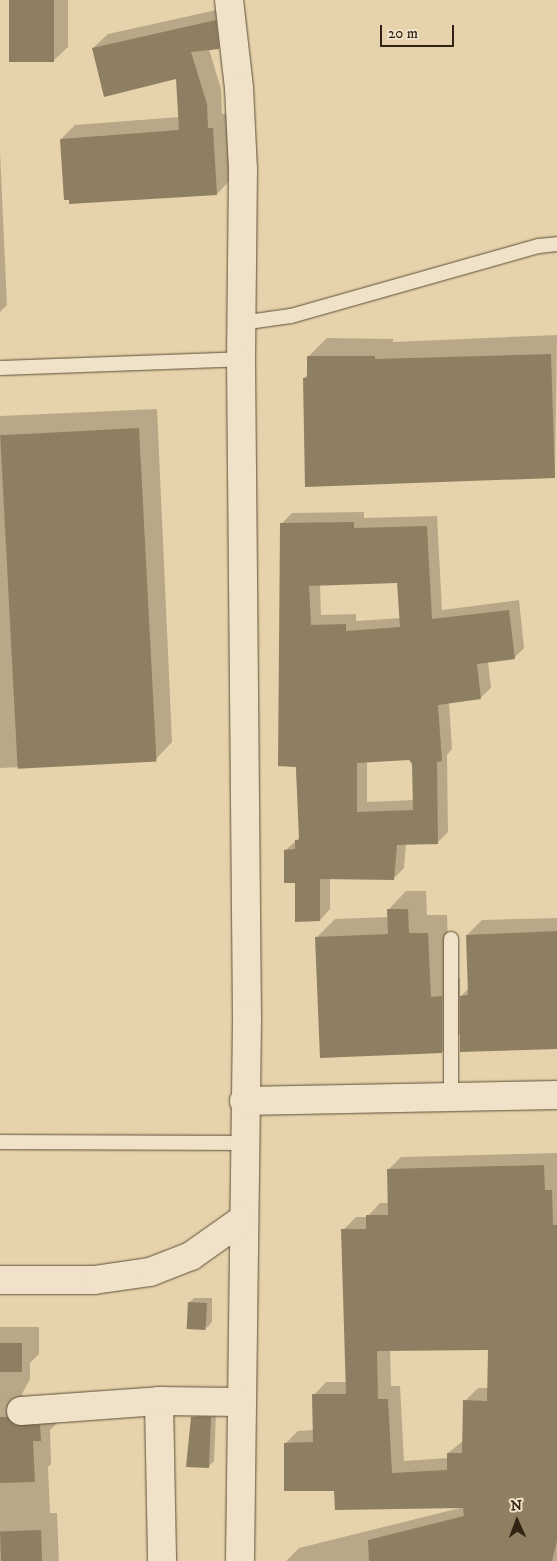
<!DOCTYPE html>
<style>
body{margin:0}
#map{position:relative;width:557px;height:1561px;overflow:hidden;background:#e6d3ab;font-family:"IM FELL DW Pica",serif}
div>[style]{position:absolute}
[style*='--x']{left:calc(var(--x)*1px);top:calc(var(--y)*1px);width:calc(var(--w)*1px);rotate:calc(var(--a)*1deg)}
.shadow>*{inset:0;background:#0003}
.building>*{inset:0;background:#8f7f62;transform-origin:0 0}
.roads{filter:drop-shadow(0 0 1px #5e4f39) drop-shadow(0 0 1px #5e4f39)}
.lane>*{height:14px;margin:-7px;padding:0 7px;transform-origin:7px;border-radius:7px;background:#efe2c8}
.street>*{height:28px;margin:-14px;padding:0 14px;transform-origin:14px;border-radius:14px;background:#efe2c8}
span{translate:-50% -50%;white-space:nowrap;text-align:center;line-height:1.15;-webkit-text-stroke:4px #efe2c8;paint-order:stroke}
.north{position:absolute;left:492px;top:1496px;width:50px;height:50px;-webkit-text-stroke:4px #efe2c8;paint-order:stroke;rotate:358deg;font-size:14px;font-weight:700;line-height:20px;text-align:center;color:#312313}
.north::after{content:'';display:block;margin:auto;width:18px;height:22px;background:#312313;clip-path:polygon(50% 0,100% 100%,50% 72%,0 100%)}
.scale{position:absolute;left:380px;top:25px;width:74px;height:22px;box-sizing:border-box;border:2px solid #312313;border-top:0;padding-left:6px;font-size:15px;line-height:18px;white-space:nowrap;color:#312313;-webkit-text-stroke:4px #efe2c8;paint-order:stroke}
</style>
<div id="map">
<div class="shadow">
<div style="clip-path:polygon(11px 0,68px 0,68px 47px,52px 62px)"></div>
<div style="clip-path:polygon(230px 7px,233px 34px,218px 48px,209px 49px,221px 89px,222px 114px,227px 114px,231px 179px,217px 194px,61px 139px,75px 125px,179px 117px,177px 77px,93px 48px,108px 34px)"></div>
<div style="clip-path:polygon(0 151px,7px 305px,0 312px)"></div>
<div style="clip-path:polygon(557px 335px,555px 477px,304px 378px,308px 374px,308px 357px,327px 338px,393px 339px,393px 342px)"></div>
<div style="clip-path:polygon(157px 409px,172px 742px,154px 761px,0 768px,0 416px)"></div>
<div style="clip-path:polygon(evenodd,364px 512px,364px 518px,437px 516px,442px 610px,519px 600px,524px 648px,514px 658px,488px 661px,491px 688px,480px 698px,449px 702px,452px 749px,447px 755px,448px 832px,437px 843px,406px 843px,404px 868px,393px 879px,330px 878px,330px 909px,320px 920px,296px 882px,286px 850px,300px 837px,281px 524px,292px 513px,364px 512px,398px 581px,401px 618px,356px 621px,356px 614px,321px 615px,320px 585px,398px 581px,364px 512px,409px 758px,413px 763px,414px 800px,367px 802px,367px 761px,409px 758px)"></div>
<div style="clip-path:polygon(406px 891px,426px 891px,427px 915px,447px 915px,449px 979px,460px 978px,460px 997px,469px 988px,467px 935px,482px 920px,557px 918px,557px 1048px,461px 1033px,442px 1052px,316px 938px,335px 919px,388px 917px,388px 910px)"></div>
<div style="clip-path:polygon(evenodd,557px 1153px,557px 1561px,286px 1561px,299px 1548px,460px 1508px,335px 1489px,285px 1444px,298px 1431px,314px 1430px,314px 1395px,326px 1382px,347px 1382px,343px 1230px,356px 1217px,367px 1217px,380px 1203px,389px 1203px,388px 1170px,401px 1157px,557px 1153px,489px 1349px,488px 1388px,478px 1388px,465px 1401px,463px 1441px,448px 1453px,448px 1458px,404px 1461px,400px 1386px,391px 1386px,390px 1350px,489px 1349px)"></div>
<div style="clip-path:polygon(194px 1298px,212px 1298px,212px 1322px,207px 1328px,189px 1303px)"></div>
<div style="clip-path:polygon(0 1327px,39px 1327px,39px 1354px,30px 1363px,30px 1379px,22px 1394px,32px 1409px,57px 1409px,57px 1423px,50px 1430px,51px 1464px,48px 1467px,50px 1513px,57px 1513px,59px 1561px,0 1561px)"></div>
<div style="clip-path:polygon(197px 1412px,216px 1413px,214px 1461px,209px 1466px,187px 1466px,192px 1418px)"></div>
</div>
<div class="building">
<div style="left:9px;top:0;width:45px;height:62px"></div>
<div style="clip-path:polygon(216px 20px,219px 49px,191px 52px,207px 104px,208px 128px,213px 128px,217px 195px,69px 204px,69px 200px,64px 200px,60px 139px,179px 130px,176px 79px,104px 97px,92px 48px)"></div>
<div style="clip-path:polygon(551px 354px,555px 478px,305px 487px,303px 378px,307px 378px,307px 356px,375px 356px,375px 359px)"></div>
<div style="left:139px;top:428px;width:334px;height:139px;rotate:87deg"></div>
<div style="clip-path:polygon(evenodd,354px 522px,354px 528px,427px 526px,432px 619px,509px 610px,515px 659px,477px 664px,481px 699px,438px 705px,442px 761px,437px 762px,438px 844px,397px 845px,394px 880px,320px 879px,320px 921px,295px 922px,295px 883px,284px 883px,284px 850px,295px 849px,295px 840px,299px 840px,296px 767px,278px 766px,280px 523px,354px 522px,397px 583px,400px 627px,346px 631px,346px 624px,311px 625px,309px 586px,397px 583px,354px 522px,409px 760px,412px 764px,413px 810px,357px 812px,357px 763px,409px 760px)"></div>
<div style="clip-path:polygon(387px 909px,408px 909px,409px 933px,428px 933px,431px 997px,442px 996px,442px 1053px,320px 1058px,315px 937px,388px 934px)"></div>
<div style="clip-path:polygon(557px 931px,557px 1049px,460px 1052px,460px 996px,468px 995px,466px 935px)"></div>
<div style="clip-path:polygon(evenodd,544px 1165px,545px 1190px,552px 1190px,553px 1225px,557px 1225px,557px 1541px,552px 1561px,369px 1561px,368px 1540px,464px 1516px,463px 1508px,335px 1510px,334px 1491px,284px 1491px,284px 1443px,313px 1442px,312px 1394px,346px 1394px,341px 1229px,366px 1229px,366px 1215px,388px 1215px,387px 1169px,544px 1165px,488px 1350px,487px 1401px,463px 1400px,462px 1453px,447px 1453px,447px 1470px,392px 1473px,388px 1399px,378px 1399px,377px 1351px,488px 1350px)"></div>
<div style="left:188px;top:1302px;width:19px;height:27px;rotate:3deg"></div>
<div style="left:0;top:1343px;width:22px;height:29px"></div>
<div style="clip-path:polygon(0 1417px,7px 1417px,15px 1425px,40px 1425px,41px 1441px,33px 1441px,35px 1482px,0 1483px)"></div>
<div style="clip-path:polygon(191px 1417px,211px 1417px,209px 1468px,186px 1467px)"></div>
<div style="left:41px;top:1530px;width:31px;height:41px;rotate:88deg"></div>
</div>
<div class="roads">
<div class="lane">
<div style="--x:241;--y:323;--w:50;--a:-8"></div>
<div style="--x:291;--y:316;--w:258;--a:-15.8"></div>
<div style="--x:539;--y:246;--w:18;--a:-6"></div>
<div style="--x:0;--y:368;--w:241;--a:-2.1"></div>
<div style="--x:451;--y:1097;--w:158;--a:-90"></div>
<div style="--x:0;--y:1142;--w:245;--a:0.2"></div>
</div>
<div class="street">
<div style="--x:229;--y:0;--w:89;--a:83.5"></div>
<div style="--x:239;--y:88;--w:81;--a:87.2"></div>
<div style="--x:243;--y:169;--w:190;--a:90.6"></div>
<div style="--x:241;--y:359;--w:660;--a:89.48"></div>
<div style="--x:247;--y:1019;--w:542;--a:90.74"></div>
<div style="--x:244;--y:1101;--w:313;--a:-1.1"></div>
<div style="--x:0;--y:1280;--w:94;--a:0"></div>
<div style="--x:94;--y:1280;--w:57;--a:-8.1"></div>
<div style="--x:150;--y:1272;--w:44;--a:-21.3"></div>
<div style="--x:191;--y:1256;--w:62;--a:-35.2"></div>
<div style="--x:159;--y:1401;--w:160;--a:88.9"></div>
<div style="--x:21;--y:1411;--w:138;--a:-4.1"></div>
<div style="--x:159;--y:1401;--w:80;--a:0.7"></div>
</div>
</div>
<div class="north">N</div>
<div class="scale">20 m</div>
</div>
